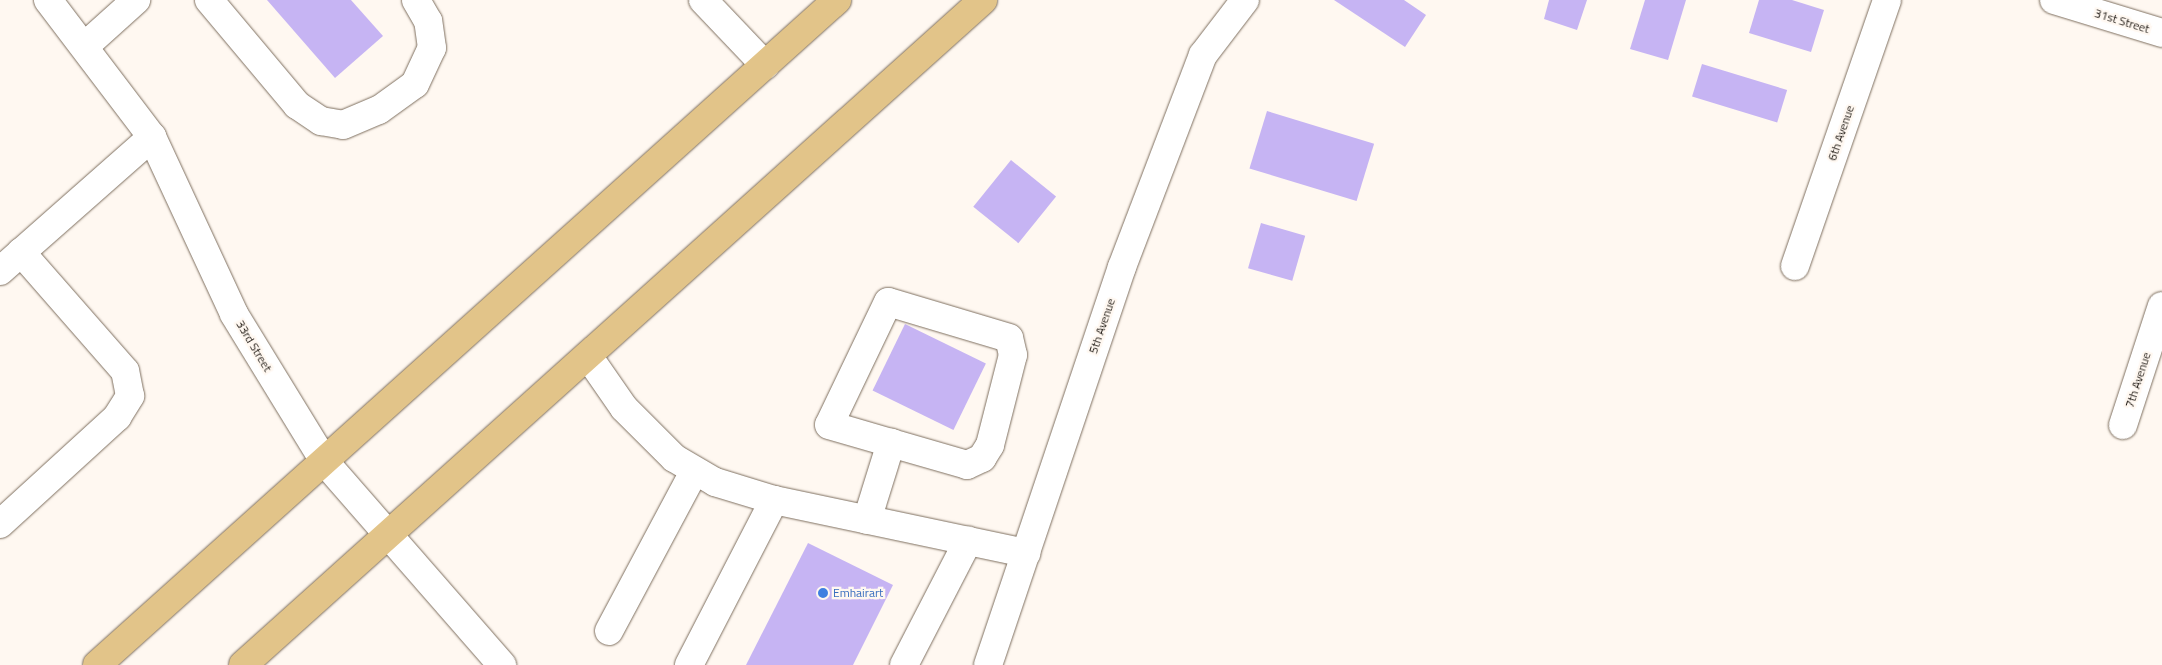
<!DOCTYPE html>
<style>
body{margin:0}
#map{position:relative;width:2162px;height:665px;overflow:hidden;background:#fff8f1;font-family:"Titillium Web",sans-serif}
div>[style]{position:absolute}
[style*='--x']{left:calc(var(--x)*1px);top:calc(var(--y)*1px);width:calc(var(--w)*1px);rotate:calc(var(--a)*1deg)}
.building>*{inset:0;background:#c6b4f3;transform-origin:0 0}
.roads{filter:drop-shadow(0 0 1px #7e6f5f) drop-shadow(0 0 1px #7e6f5f)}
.minor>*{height:28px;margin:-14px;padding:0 14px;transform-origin:14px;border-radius:14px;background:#fff}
.major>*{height:28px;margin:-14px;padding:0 14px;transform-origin:14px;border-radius:14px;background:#e2c489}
.dots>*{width:14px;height:14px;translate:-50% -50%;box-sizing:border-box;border:2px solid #fff8f1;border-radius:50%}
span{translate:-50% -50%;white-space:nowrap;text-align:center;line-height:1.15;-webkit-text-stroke:4.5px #fff8f1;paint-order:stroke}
.street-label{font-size:12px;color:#1e1812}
.shop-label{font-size:12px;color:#366cbe}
.left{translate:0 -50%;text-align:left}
</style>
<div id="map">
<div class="building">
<div style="clip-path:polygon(267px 0,351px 0,383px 36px,335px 78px)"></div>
<div style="clip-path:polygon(1334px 0,1404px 0,1426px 15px,1405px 47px)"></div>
<div style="clip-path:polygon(1549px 0,1587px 0,1577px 30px,1544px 19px)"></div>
<div style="clip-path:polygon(1645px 0,1686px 0,1668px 60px,1630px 49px)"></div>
<div style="clip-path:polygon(1759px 0,1792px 0,1824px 10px,1811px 52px,1749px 33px)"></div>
<div style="left:1702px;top:64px;width:89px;height:34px;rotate:17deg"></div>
<div style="left:1267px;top:111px;width:112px;height:60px;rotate:17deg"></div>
<div style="left:1011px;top:160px;width:58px;height:60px;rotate:39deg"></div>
<div style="left:1261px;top:223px;width:46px;height:47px;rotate:16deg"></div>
<div style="left:905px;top:324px;width:90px;height:74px;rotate:26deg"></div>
<div style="clip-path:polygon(808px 543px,893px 585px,853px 665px,746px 665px)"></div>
</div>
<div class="roads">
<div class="minor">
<div style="--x:48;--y:0;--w:172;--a:52.8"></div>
<div style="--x:152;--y:137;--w:195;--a:65.1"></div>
<div style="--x:234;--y:314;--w:172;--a:58.5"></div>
<div style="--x:324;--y:461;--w:271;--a:48.9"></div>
<div style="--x:209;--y:0;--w:137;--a:50"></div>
<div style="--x:297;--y:105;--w:29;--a:34"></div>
<div style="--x:321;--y:121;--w:22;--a:10"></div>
<div style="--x:343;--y:125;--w:39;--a:-23"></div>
<div style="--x:379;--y:110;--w:44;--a:-35.8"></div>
<div style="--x:415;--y:84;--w:40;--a:-65"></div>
<div style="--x:432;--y:48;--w:27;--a:-98"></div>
<div style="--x:428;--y:21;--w:24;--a:-120"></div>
<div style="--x:703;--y:0;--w:90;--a:46.4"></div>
<div style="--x:2054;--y:0;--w:113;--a:17"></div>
<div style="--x:85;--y:46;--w:69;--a:-42"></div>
<div style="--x:1795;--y:266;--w:281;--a:-70.9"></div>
<div style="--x:0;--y:271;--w:203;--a:-41.4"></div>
<div style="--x:588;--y:356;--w:63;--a:55.3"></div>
<div style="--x:624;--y:408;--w:71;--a:45"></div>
<div style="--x:674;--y:458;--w:48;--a:30.3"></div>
<div style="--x:715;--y:482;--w:62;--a:17"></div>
<div style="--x:2123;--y:425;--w:125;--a:-71.9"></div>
<div style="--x:867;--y:520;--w:81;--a:-72.7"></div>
<div style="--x:891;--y:443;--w:79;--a:16.1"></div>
<div style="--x:967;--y:465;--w:17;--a:-25"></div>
<div style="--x:982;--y:458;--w:15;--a:-58"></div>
<div style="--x:990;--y:445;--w:93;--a:-75.7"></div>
<div style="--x:1013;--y:355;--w:17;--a:-103"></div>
<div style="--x:1009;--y:338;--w:126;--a:-163.4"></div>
<div style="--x:888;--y:302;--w:136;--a:115.6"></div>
<div style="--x:829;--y:425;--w:65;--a:16.2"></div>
<div style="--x:0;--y:524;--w:159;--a:-42.4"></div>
<div style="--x:117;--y:417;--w:25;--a:-58"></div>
<div style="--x:130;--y:396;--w:25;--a:-101"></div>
<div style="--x:125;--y:371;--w:158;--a:-131.2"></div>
<div style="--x:609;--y:631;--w:180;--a:-61.9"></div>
<div style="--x:689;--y:665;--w:186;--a:-62.7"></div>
<div style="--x:774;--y:500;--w:258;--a:11.9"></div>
<div style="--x:904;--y:665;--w:140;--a:-62.7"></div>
<div style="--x:988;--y:665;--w:420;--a:-71.4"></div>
<div style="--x:1122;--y:267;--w:227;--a:-69.1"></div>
<div style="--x:1203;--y:55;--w:69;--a:-52.6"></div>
</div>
<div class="major">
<div style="--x:97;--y:665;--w:995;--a:-41.94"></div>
<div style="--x:243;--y:665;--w:995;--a:-41.94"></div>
</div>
</div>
<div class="dots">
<div style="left:823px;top:593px;background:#3f7fe0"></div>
</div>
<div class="street-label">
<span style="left:2122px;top:21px;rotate:17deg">31st Street</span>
<span style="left:1841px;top:133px;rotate:-71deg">6th Avenue</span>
<span style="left:1102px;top:326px;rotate:-71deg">5th Avenue</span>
<span style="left:254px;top:346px;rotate:59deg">33rd Street</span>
<span style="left:2138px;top:380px;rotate:-72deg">7th Avenue</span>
</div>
<div class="shop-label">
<span class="left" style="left:833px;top:593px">Emhairart</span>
</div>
</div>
